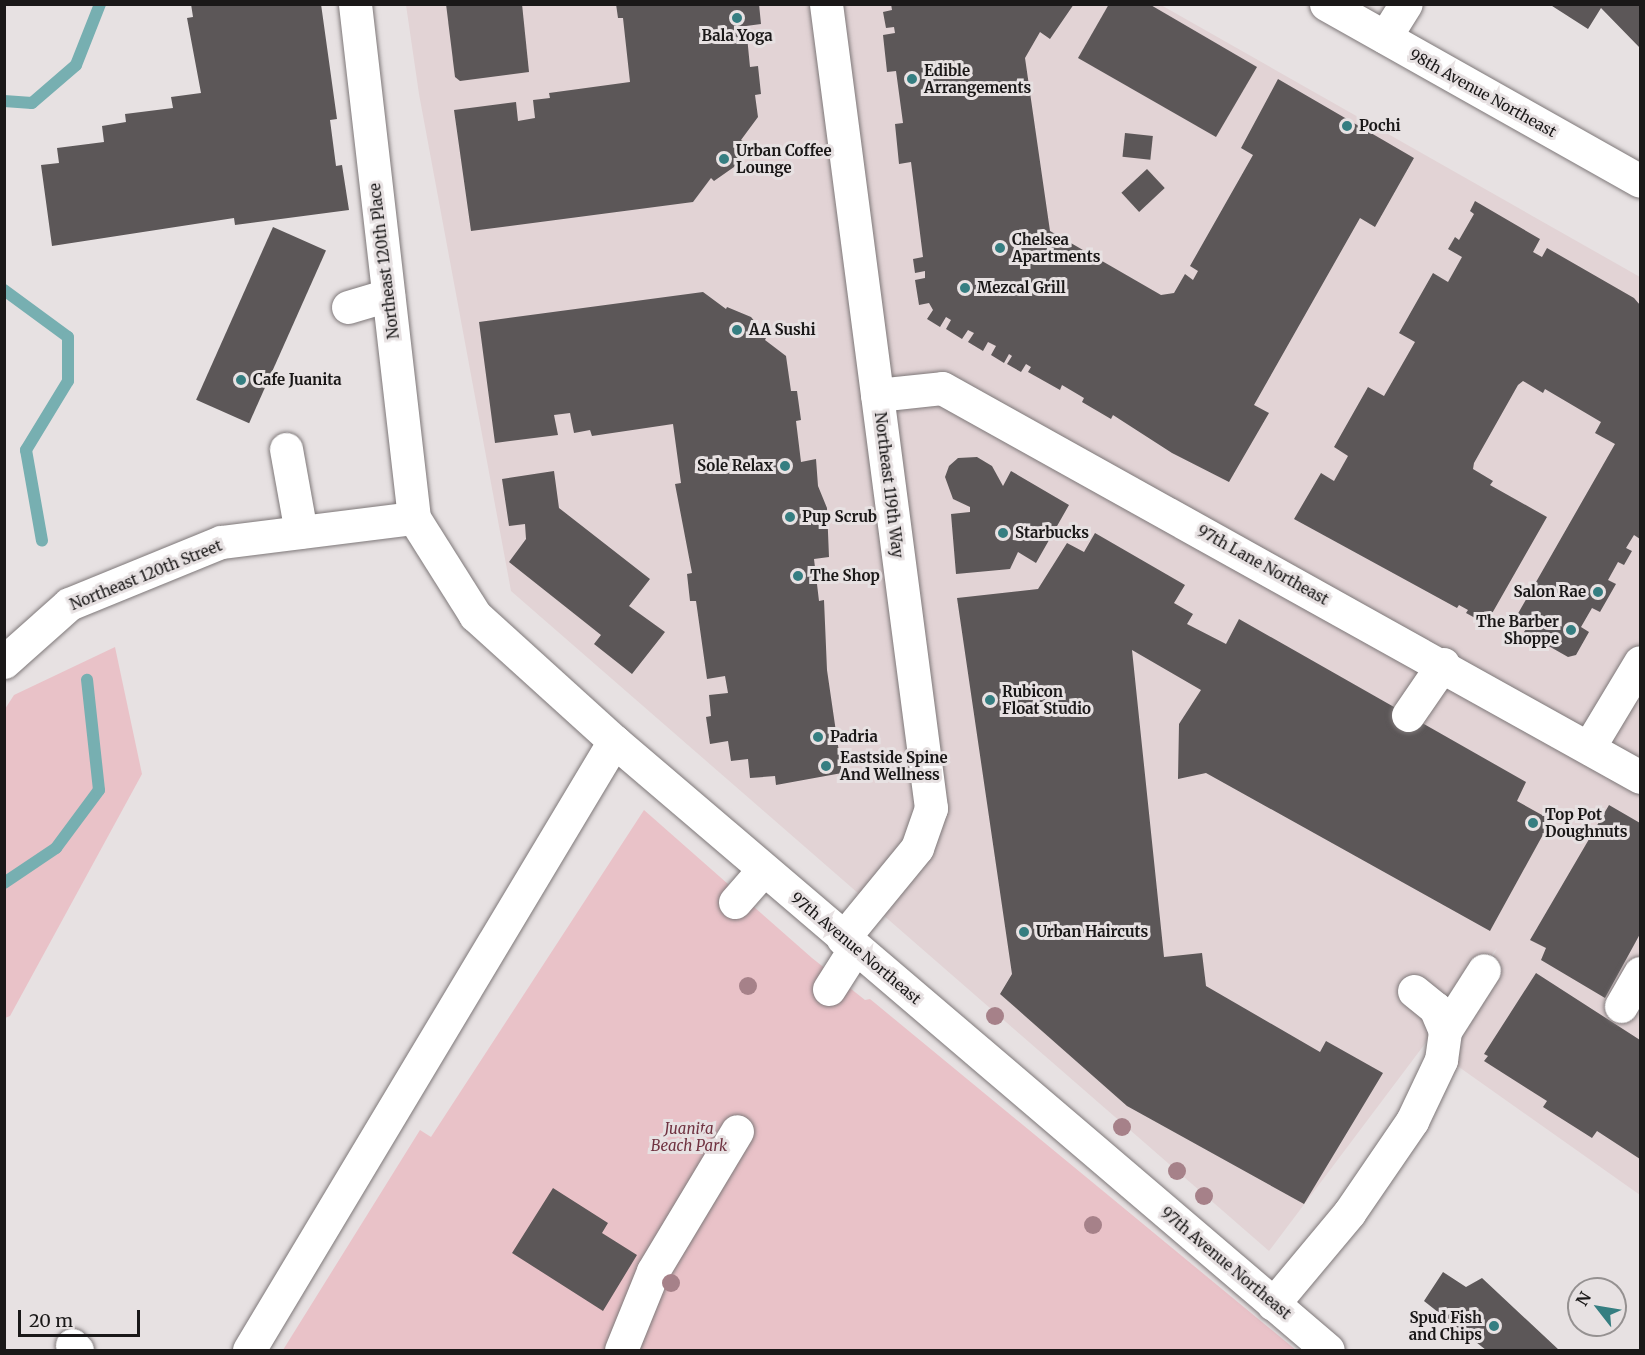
<!DOCTYPE html>
<style>
body{margin:0}
#map{position:relative;width:1645px;height:1355px;overflow:hidden;background:#e7e1e2;font-family:Merriweather,serif}
div>[style]{position:absolute}
[style*='--x']{left:calc(var(--x)*1px);top:calc(var(--y)*1px);width:calc(var(--w)*1px);rotate:calc(var(--a)*1deg)}
.built>*{inset:0;background:#e2d3d5}
.green>*{inset:0;background:#e9c2c8}
.stream>*{height:12px;margin:-6px;padding:0 6px;transform-origin:6px;border-radius:6px;background:#77afb1}
.building>*{inset:0;background:#5c5758;transform-origin:0 0}
.roads{filter:drop-shadow(0 0 2px #7e7879) drop-shadow(0 0 2px #7e7879)}
.minor>*{height:33px;margin:-16.5px;padding:0 16.5px;transform-origin:16.5px;border-radius:16.5px;background:#fff}
.major>*{height:33px;margin:-16.5px;padding:0 16.5px;transform-origin:16.5px;border-radius:16.5px;background:#fff}
.trees>*{width:18px;height:18px;margin:-9px;border-radius:50%;background:#a68189}
.dots>*{width:16px;height:16px;translate:-50% -50%;box-sizing:border-box;border:3px solid #e7e1e2;border-radius:50%}
span{translate:-50% -50%;white-space:nowrap;text-align:center;line-height:1.15;-webkit-text-stroke:6px #e7e1e2;paint-order:stroke}
.poi-label{font-size:15px;color:#1a1818;font-weight:700}
.left{translate:0 -50%;text-align:left}
.right{translate:-100% -50%;text-align:right}
.street-label{font-size:15px;color:#1a1818}
.park-label{font-size:15px;color:#703341;font-style:italic}
.frame{position:absolute;inset:0;border:6px solid #1a1818;pointer-events:none}
.north{position:absolute;left:1567px;top:1277px;width:60px;height:60px;box-sizing:border-box;background:#e7e1e2;border:2px solid #959191;border-radius:50%;rotate:301deg;font-size:16px;font-weight:700;line-height:24px;text-align:center;color:#1a1818}
.north::after{content:'';display:block;margin:auto;width:21px;height:27px;background:#357e81;clip-path:polygon(50% 0,100% 100%,50% 72%,0 100%)}
.scale{position:absolute;left:18px;top:1310px;width:122px;height:27px;box-sizing:border-box;border:3px solid #1a1818;border-top:0;padding-left:8px;font-size:18px;line-height:21px;white-space:nowrap;color:#1a1818;-webkit-text-stroke:4px #e7e1e2;paint-order:stroke}
</style>
<div id="map">
<div class="built">
<div style="clip-path:polygon(406px 5px,1161px 5px,1640px 277px,1640px 1195px,1442px 1055px,1497px 948px,1269px 1251px,511px 591px,419px 94px)"></div>
</div>
<div class="green">
<div style="clip-path:polygon(115px 647px,142px 774px,10px 1016px,5px 1018px,5px 709px,14px 695px)"></div>
<div style="clip-path:polygon(644px 810px,812px 958px,865px 1000px,870px 999px,1296px 1350px,283px 1350px,420px 1130px,431px 1137px)"></div>
</div>
<div class="stream">
<div style="--x:4;--y:101;--w:28;--a:4"></div>
<div style="--x:32;--y:103;--w:58;--a:-40.8"></div>
<div style="--x:76;--y:65;--w:66;--a:-68.5"></div>
<div style="--x:4;--y:290;--w:79;--a:36.3"></div>
<div style="--x:68;--y:337;--w:44;--a:90"></div>
<div style="--x:68;--y:381;--w:81;--a:121.3"></div>
<div style="--x:26;--y:450;--w:92;--a:80"></div>
<div style="--x:4;--y:883;--w:63;--a:-33.9"></div>
<div style="--x:56;--y:848;--w:72;--a:-53.4"></div>
<div style="--x:99;--y:790;--w:111;--a:-96.2"></div>
</div>
<div class="building">
<div style="clip-path:polygon(191px 4px,321px 4px,337px 119px,330px 120px,336px 166px,342px 165px,349px 210px,235px 225px,234px 218px,52px 246px,41px 165px,59px 163px,57px 148px,104px 142px,102px 126px,126px 122px,125px 114px,173px 108px,171px 97px,201px 93px,187px 18px,193px 17px)"></div>
<div style="clip-path:polygon(446px 4px,522px 4px,529px 72px,460px 81px,455px 77px)"></div>
<div style="clip-path:polygon(616px 4px,759px 4px,761px 24px,746px 26px,750px 67px,758px 66px,761px 94px,755px 95px,758px 117px,741px 140px,744px 142px,734px 167px,714px 181px,711px 178px,693px 202px,471px 231px,454px 110px,516px 102px,518px 121px,535px 118px,533px 100px,550px 98px,549px 93px,630px 82px,623px 18px,618px 18px)"></div>
<div style="clip-path:polygon(891px 4px,1074px 4px,1050px 39px,1040px 32px,1025px 58px,1050px 231px,1161px 295px,1174px 293px,1185px 274px,1193px 280px,1198px 271px,1190px 266px,1253px 155px,1241px 148px,1278px 79px,1414px 158px,1375px 227px,1360px 218px,1254px 405px,1269px 413px,1229px 482px,1172px 453px,1113px 415px,1111px 419px,1082px 402px,1084px 398px,1062px 385px,1060px 390px,1028px 372px,1031px 367px,1026px 364px,1021px 372px,1007px 364px,1012px 356px,1009px 354px,1004px 363px,991px 355px,996px 346px,988px 342px,983px 351px,968px 342px,974px 333px,968px 330px,962px 339px,946px 329px,951px 320px,946px 317px,940px 327px,927px 319px,933px 310px,929px 303px,919px 305px,915px 280px,925px 278px,925px 271px,915px 273px,913px 259px,923px 257px,911px 162px,899px 164px,895px 124px,903px 123px,896px 71px,887px 72px,883px 35px,895px 33px,894px 27px,886px 28px,883px 12px,892px 10px)"></div>
<div style="clip-path:polygon(1109px 4px,1149px 4px,1257px 67px,1216px 137px,1078px 58px)"></div>
<div style="clip-path:polygon(1549px 4px,1640px 4px,1640px 48px,1601px 8px,1588px 29px)"></div>
<div style="left:1125px;top:133px;width:28px;height:24px;rotate:6deg"></div>
<div style="left:1147px;top:169px;width:26px;height:35px;rotate:47deg"></div>
<div style="clip-path:polygon(1475px 201px,1540px 239px,1533px 252px,1542px 257px,1547px 248px,1634px 298px,1640px 305px,1640px 539px,1634px 535px,1626px 548px,1632px 551px,1624px 565px,1618px 562px,1608px 580px,1616px 584px,1600px 612px,1592px 608px,1581px 627px,1589px 632px,1576px 655px,1568px 657px,1524px 632px,1529px 624px,1516px 617px,1615px 444px,1595px 433px,1601px 422px,1545px 389px,1543px 393px,1523px 381px,1518px 385px,1474px 463px,1473px 469px,1493px 481px,1490px 485px,1547px 517px,1486px 624px,1466px 613px,1468px 610px,1459px 605px,1457px 608px,1294px 519px,1321px 473px,1334px 481px,1348px 456px,1334px 447px,1368px 387px,1384px 396px,1415px 342px,1399px 333px,1433px 273px,1448px 282px,1462px 257px,1448px 249px,1455px 237px,1459px 240px,1474px 214px,1470px 211px)"></div>
<div style="left:273px;top:227px;width:58px;height:189px;rotate:24deg"></div>
<div style="clip-path:polygon(703px 292px,726px 309px,727px 307px,751px 317px,767px 336px,765px 340px,786px 356px,791px 391px,797px 391px,801px 420px,796px 421px,801px 462px,816px 459px,818px 486px,827px 508px,829px 557px,814px 559px,819px 601px,824px 600px,827px 670px,842px 773px,776px 785px,775px 776px,750px 778px,748px 759px,731px 761px,728px 741px,710px 744px,706px 717px,711px 716px,709px 695px,728px 693px,725px 676px,707px 679px,696px 601px,690px 601px,687px 574px,692px 573px,675px 484px,681px 483px,673px 424px,592px 436px,590px 430px,574px 433px,570px 413px,554px 415px,558px 435px,495px 443px,479px 322px)"></div>
<div style="clip-path:polygon(977px 457px,992px 466px,1003px 486px,1011px 471px,1069px 505px,1036px 563px,1018px 552px,1010px 569px,956px 574px,951px 514px,970px 512px,970px 507px,953px 499px,945px 477px,949px 466px,958px 458px)"></div>
<div style="clip-path:polygon(554px 471px,559px 508px,650px 579px,629px 606px,665px 632px,632px 674px,594px 644px,601px 635px,509px 562px,526px 539px,525px 524px,509px 526px,502px 479px)"></div>
<div style="clip-path:polygon(1095px 533px,1185px 585px,1174px 603px,1193px 614px,1187px 624px,1226px 644px,1239px 619px,1526px 782px,1517px 801px,1551px 820px,1490px 931px,1206px 773px,1178px 779px,1179px 724px,1201px 690px,1132px 650px,1164px 957px,1202px 953px,1206px 986px,1320px 1052px,1326px 1041px,1383px 1073px,1304px 1204px,1127px 1106px,1000px 994px,1012px 974px,957px 598px,1038px 589px,1067px 543px,1084px 552px)"></div>
<div style="clip-path:polygon(1609px 805px,1640px 823px,1640px 934px,1605px 998px,1541px 960px,1546px 948px,1530px 940px)"></div>
<div style="clip-path:polygon(1536px 973px,1640px 1040px,1640px 1159px,1597px 1131px,1592px 1138px,1543px 1107px,1547px 1101px,1484px 1061px,1488px 1056px,1484px 1054px)"></div>
<div style="clip-path:polygon(553px 1188px,608px 1223px,602px 1233px,637px 1255px,603px 1311px,512px 1253px)"></div>
<div style="clip-path:polygon(1443px 1272px,1466px 1287px,1482px 1278px,1559px 1350px,1486px 1350px,1424px 1301px)"></div>
</div>
<div class="roads">
<div class="minor">
<div style="--x:355;--y:4;--w:517;--a:83.45"></div>
<div style="--x:414;--y:518;--w:115;--a:57.8"></div>
<div style="--x:475;--y:615;--w:188;--a:42.2"></div>
<div style="--x:614;--y:741;--w:938;--a:40.46"></div>
<div style="--x:826;--y:4;--w:811;--a:82.56"></div>
<div style="--x:931;--y:808;--w:42;--a:109.3"></div>
<div style="--x:917;--y:848;--w:117;--a:129.4"></div>
<div style="--x:1385;--y:37;--w:39;--a:-58"></div>
<div style="--x:348;--y:307;--w:42;--a:-16.7"></div>
<div style="--x:877;--y:395;--w:65;--a:-6.1"></div>
<div style="--x:942;--y:388;--w:799;--a:29.13"></div>
<div style="--x:286;--y:449;--w:84;--a:79.8"></div>
<div style="--x:4;--y:662;--w:87;--a:-41.7"></div>
<div style="--x:69;--y:604;--w:164;--a:-22.2"></div>
<div style="--x:221;--y:542;--w:194;--a:-7.1"></div>
<div style="--x:1408;--y:715;--w:62;--a:-55.5"></div>
<div style="--x:1589;--y:747;--w:99;--a:-59"></div>
<div style="--x:735;--y:902;--w:43;--a:-48.8"></div>
<div style="--x:829;--y:989;--w:49;--a:-57.6"></div>
<div style="--x:1621;--y:1006;--w:38;--a:-60"></div>
<div style="--x:1445;--y:1031;--w:72;--a:-57.4"></div>
<div style="--x:1273;--y:1304;--w:119;--a:-50.1"></div>
<div style="--x:1349;--y:1213;--w:112;--a:-55.6"></div>
<div style="--x:1412;--y:1121;--w:68;--a:-64.6"></div>
<div style="--x:1441;--y:1060;--w:29;--a:-82"></div>
<div style="--x:1445;--y:1031;--w:25;--a:-113"></div>
<div style="--x:1435;--y:1008;--w:27;--a:-141"></div>
<div style="--x:72;--y:1345;--w:7;--a:45"></div>
<div style="--x:249;--y:1350;--w:710;--a:-59.06"></div>
<div style="--x:621;--y:1350;--w:85;--a:-67.9"></div>
<div style="--x:653;--y:1271;--w:163;--a:-59"></div>
</div>
<div class="major">
<div style="--x:1326;--y:4;--w:360;--a:29.4"></div>
</div>
</div>
<div class="trees">
<div style="left:748px;top:986px"></div>
<div style="left:995px;top:1016px"></div>
<div style="left:1122px;top:1127px"></div>
<div style="left:1177px;top:1171px"></div>
<div style="left:1204px;top:1196px"></div>
<div style="left:1093px;top:1225px"></div>
<div style="left:671px;top:1283px"></div>
</div>
<div class="dots">
<div style="left:737px;top:18px;background:#357e81"></div>
<div style="left:912px;top:79px;background:#357e81"></div>
<div style="left:1347px;top:126px;background:#357e81"></div>
<div style="left:724px;top:159px;background:#357e81"></div>
<div style="left:1000px;top:248px;background:#357e81"></div>
<div style="left:965px;top:288px;background:#357e81"></div>
<div style="left:737px;top:330px;background:#357e81"></div>
<div style="left:241px;top:380px;background:#357e81"></div>
<div style="left:785px;top:466px;background:#357e81"></div>
<div style="left:790px;top:517px;background:#357e81"></div>
<div style="left:1003px;top:533px;background:#357e81"></div>
<div style="left:798px;top:576px;background:#357e81"></div>
<div style="left:1598px;top:592px;background:#357e81"></div>
<div style="left:1571px;top:630px;background:#357e81"></div>
<div style="left:990px;top:700px;background:#357e81"></div>
<div style="left:818px;top:737px;background:#357e81"></div>
<div style="left:826px;top:766px;background:#357e81"></div>
<div style="left:1533px;top:823px;background:#357e81"></div>
<div style="left:1024px;top:932px;background:#357e81"></div>
<div style="left:1494px;top:1326px;background:#357e81"></div>
</div>
<div class="poi-label">
<span style="left:737px;top:36px">Bala Yoga</span>
<span class="left" style="left:924px;top:79px">Edible<br>Arrangements</span>
<span class="left" style="left:1359px;top:126px">Pochi</span>
<span class="left" style="left:736px;top:159px">Urban Coffee<br>Lounge</span>
<span class="left" style="left:1012px;top:248px">Chelsea<br>Apartments</span>
<span class="left" style="left:977px;top:288px">Mezcal Grill</span>
<span class="left" style="left:749px;top:330px">AA Sushi</span>
<span class="left" style="left:253px;top:380px">Cafe Juanita</span>
<span class="right" style="left:773px;top:466px">Sole Relax</span>
<span class="left" style="left:802px;top:517px">Pup Scrub</span>
<span class="left" style="left:1015px;top:533px">Starbucks</span>
<span class="left" style="left:810px;top:576px">The Shop</span>
<span class="right" style="left:1586px;top:592px">Salon Rae</span>
<span class="right" style="left:1559px;top:630px">The Barber<br>Shoppe</span>
<span class="left" style="left:1002px;top:700px">Rubicon<br>Float Studio</span>
<span class="left" style="left:830px;top:737px">Padria</span>
<span class="left" style="left:840px;top:766px">Eastside Spine<br>And Wellness</span>
<span class="left" style="left:1545px;top:823px">Top Pot<br>Doughnuts</span>
<span class="left" style="left:1036px;top:932px">Urban Haircuts</span>
<span class="right" style="left:1482px;top:1326px">Spud Fish<br>and Chips</span>
</div>
<div class="street-label">
<span style="left:1483px;top:93px;rotate:29deg">98th Avenue Northeast</span>
<span style="left:384px;top:261px;rotate:-97deg">Northeast 120th Place</span>
<span style="left:889px;top:485px;rotate:83deg">Northeast 119th Way</span>
<span style="left:1263px;top:565px;rotate:29deg">97th Lane Northeast</span>
<span style="left:146px;top:575px;rotate:-22deg">Northeast 120th Street</span>
<span style="left:856px;top:948px;rotate:40deg">97th Avenue Northeast</span>
<span style="left:1226px;top:1263px;rotate:40deg">97th Avenue Northeast</span>
</div>
<div class="park-label">
<span style="left:689px;top:1137px">Juanita<br>Beach Park</span>
</div>
<div class="frame"></div>
<div class="north">N</div>
<div class="scale">20 m</div>
</div>
